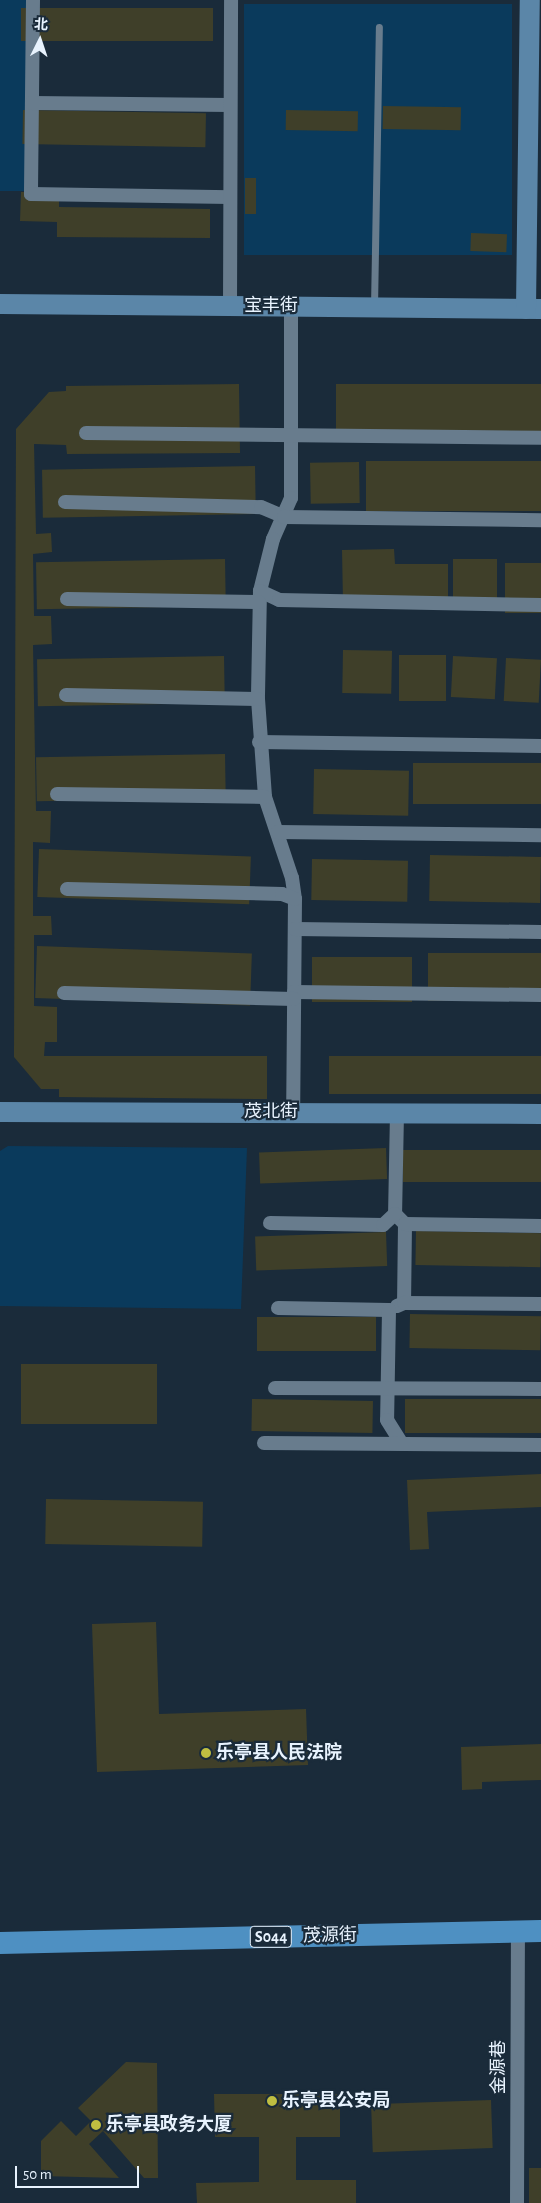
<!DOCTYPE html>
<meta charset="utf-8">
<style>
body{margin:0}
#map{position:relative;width:541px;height:2203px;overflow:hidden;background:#1a2b3a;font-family:"Alegreya Sans","Noto Sans SC",sans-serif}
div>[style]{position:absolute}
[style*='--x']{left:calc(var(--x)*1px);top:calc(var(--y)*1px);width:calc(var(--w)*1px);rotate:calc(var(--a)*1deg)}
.green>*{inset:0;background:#0a3a5c;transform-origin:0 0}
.building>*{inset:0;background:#3f3f29;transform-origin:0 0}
.lane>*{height:7px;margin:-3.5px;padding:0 3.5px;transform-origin:3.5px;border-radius:3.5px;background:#687c8d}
.street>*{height:14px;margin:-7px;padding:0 7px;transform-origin:7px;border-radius:7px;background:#687c8d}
.secondary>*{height:20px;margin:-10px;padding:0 10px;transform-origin:10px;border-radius:10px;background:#5b86a8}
.primary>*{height:22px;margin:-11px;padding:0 11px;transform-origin:11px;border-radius:11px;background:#4e90c2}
.dots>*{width:14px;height:14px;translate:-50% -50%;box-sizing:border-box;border:2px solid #1a2b3a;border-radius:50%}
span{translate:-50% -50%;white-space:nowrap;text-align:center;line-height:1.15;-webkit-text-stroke:4.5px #1a2b3a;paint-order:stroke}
.shield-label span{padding:1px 4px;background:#1a2b3a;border:1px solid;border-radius:4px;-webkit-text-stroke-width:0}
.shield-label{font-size:16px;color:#e8f3fe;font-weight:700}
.street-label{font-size:18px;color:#e8f3fe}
.poi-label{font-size:18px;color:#e8f3fe;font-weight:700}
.left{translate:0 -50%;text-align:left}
.north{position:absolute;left:15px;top:15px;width:50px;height:50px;-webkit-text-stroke:4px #1a2b3a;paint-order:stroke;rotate:4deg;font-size:14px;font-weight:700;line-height:20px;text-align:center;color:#e8f3fe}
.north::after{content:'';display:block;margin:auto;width:18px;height:22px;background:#e8f3fe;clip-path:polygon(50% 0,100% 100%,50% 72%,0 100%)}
.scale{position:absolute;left:15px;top:2166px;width:124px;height:22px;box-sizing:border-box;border:2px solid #e8f3fe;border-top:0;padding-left:6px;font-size:15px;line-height:18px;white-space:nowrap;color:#e8f3fe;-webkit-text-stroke:4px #1a2b3a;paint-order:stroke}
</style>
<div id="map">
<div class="green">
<div style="left:0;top:0;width:27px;height:191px"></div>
<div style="left:244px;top:4px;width:268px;height:251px"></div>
<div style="clip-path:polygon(8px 1146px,247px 1148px,241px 1309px,0 1306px,0 1151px)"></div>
</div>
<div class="building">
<div style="left:21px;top:8px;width:192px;height:33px"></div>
<div style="left:383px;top:106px;width:78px;height:23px;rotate:1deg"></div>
<div style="left:23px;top:110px;width:183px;height:34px;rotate:1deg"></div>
<div style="left:286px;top:110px;width:72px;height:20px;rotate:1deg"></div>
<div style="left:245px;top:178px;width:11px;height:36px"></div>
<div style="clip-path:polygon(21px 192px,59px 192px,59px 207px,210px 209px,210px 238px,57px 237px,57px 222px,20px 221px)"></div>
<div style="left:471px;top:233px;width:36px;height:18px;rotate:2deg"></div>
<div style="clip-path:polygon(239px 384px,240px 453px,67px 454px,66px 445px,34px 444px,36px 534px,51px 533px,52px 552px,33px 554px,34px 616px,51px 616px,52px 644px,33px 645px,36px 811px,51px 811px,50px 843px,33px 842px,33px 916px,51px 916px,52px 935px,34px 935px,34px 1006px,57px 1007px,57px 1042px,45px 1042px,44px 1056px,267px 1056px,267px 1099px,59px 1097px,59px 1089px,41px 1089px,14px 1057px,16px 429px,49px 392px,66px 391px,66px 386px)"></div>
<div style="left:541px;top:384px;width:58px;height:205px;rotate:90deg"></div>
<div style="left:541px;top:461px;width:50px;height:175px;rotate:90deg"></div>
<div style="left:359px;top:462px;width:41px;height:49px;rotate:89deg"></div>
<div style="left:255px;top:466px;width:48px;height:213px;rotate:89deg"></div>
<div style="clip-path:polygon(394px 549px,395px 564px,448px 564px,448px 601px,343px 603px,342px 550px)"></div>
<div style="left:225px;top:559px;width:47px;height:189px;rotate:89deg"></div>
<div style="left:453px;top:559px;width:44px;height:39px"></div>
<div style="left:505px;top:563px;width:36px;height:50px"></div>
<div style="left:343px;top:650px;width:49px;height:43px;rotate:1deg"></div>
<div style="left:399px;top:655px;width:47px;height:46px"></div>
<div style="left:224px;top:656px;width:47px;height:187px;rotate:89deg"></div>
<div style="left:453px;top:656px;width:44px;height:41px;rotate:3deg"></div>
<div style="left:506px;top:658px;width:35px;height:43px;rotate:3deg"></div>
<div style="left:225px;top:754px;width:44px;height:189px;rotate:89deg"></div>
<div style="left:413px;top:763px;width:128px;height:41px"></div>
<div style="left:314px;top:769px;width:95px;height:45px;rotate:1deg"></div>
<div style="left:39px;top:849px;width:212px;height:48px;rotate:2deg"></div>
<div style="left:430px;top:855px;width:111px;height:46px;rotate:1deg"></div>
<div style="left:312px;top:859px;width:96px;height:41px;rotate:1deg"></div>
<div style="left:37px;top:946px;width:215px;height:52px;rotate:2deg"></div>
<div style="left:428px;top:953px;width:113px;height:48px"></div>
<div style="left:312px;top:957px;width:100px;height:45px"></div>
<div style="left:329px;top:1056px;width:212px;height:38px"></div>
<div style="left:386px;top:1148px;width:31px;height:127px;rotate:88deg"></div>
<div style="left:403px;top:1150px;width:138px;height:32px"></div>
<div style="left:416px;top:1231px;width:125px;height:34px;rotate:1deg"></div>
<div style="left:386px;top:1232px;width:34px;height:131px;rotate:88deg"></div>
<div style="left:410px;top:1314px;width:131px;height:34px;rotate:1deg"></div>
<div style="left:257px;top:1317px;width:119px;height:34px"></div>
<div style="left:157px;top:1364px;width:60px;height:136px;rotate:90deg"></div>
<div style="left:252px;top:1399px;width:121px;height:32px;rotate:1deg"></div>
<div style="left:541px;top:1399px;width:34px;height:136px;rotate:90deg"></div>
<div style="clip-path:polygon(541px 1474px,541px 1507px,427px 1512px,429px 1549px,410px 1550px,407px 1480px)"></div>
<div style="left:46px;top:1499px;width:157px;height:45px;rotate:1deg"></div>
<div style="clip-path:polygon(156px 1622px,159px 1714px,306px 1709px,308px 1765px,97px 1772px,92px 1624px)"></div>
<div style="clip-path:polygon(541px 1744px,541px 1780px,482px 1782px,482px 1789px,462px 1790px,461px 1747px)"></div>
<div style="clip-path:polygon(126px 2062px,157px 2063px,158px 2178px,144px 2178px,103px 2131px,89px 2144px,119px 2178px,41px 2176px,41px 2141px,61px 2121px,76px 2136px,91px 2121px,78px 2108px)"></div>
<div style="clip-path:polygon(214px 2094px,340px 2094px,340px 2137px,296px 2137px,296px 2180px,356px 2180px,356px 2203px,197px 2203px,196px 2183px,259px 2182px,259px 2137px,215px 2137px)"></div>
<div style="left:491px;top:2100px;width:48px;height:120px;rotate:88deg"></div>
<div style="left:529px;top:2168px;width:12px;height:35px"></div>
</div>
<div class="lane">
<div style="--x:374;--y:307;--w:280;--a:-89"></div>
</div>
<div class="street">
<div style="--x:33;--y:0;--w:194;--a:90.6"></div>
<div style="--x:31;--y:194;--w:199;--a:0.9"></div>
<div style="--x:32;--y:103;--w:198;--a:0.6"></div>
<div style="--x:230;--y:306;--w:306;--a:-89.8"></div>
<div style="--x:291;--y:307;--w:191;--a:90"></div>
<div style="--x:291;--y:498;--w:45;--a:113.7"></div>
<div style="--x:273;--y:539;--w:54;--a:104"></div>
<div style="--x:260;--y:591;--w:108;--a:91.1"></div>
<div style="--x:258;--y:699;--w:98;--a:85.9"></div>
<div style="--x:265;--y:797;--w:85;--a:71.6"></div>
<div style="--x:292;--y:878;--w:21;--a:82"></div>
<div style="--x:295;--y:899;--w:213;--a:90.5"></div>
<div style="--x:86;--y:433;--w:455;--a:0.6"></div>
<div style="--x:65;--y:502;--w:196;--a:1.5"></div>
<div style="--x:261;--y:507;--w:25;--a:23"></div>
<div style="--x:284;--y:517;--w:257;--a:0.7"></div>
<div style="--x:260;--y:591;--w:21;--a:25"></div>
<div style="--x:279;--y:600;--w:262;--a:1.1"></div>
<div style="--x:67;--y:599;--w:192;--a:0.9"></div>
<div style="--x:66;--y:695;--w:192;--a:1.2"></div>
<div style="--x:259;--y:742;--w:282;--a:0.8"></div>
<div style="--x:57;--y:794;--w:208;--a:0.8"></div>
<div style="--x:278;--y:832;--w:263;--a:0.7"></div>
<div style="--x:67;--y:889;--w:215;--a:1.3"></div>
<div style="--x:282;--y:894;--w:14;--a:21"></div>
<div style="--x:295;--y:929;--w:246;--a:0.7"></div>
<div style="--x:294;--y:992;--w:247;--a:0.7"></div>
<div style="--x:64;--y:993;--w:230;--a:1.5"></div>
<div style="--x:397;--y:1113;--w:101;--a:91.1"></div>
<div style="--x:395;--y:1214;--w:14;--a:45"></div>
<div style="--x:405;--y:1224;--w:79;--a:90.7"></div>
<div style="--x:270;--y:1223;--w:113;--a:1"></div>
<div style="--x:383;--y:1225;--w:16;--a:-43"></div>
<div style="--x:405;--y:1224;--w:136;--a:0.8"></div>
<div style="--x:397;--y:1306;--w:8;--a:-23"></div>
<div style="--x:404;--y:1303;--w:137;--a:0.4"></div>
<div style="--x:278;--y:1308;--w:111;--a:1"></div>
<div style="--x:389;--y:1310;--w:110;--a:91"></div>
<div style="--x:387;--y:1420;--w:28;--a:58"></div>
<div style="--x:275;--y:1388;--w:266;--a:0.2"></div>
<div style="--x:264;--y:1443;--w:277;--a:0.4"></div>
<div style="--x:517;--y:2203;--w:271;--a:-89.8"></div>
</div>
<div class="secondary">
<div style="--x:0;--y:304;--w:541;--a:0.53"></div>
<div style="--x:526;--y:309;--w:309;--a:-89.3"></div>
<div style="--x:0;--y:1112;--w:541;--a:0.21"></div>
</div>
<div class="primary">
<div style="--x:0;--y:1943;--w:541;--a:-1.27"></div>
</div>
<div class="dots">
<div style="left:206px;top:1753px;background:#bfbe41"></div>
<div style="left:272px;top:2101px;background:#bfbe41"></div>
<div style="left:96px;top:2125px;background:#bfbe41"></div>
</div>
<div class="shield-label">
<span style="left:271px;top:1937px">S044</span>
</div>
<div class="street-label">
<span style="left:271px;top:306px">宝丰街</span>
<span style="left:271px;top:1112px">茂北街</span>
<span style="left:330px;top:1936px;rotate:-1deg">茂源街</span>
<span style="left:499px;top:2067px;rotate:-90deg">金源巷</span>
</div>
<div class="poi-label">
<span class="left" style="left:216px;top:1753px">乐亭县人民法院</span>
<span class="left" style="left:282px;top:2101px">乐亭县公安局</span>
<span class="left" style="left:106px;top:2125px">乐亭县政务大厦</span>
</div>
<div class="north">北</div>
<div class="scale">50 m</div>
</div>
